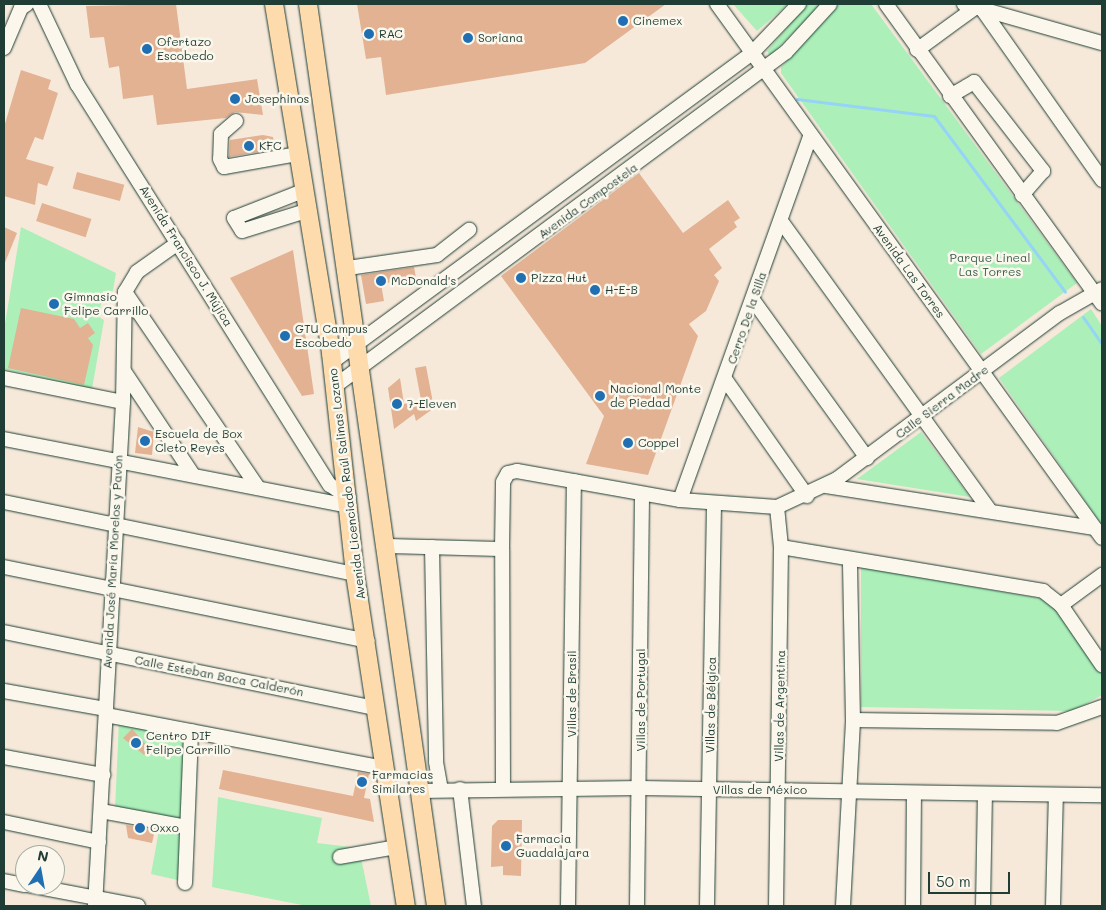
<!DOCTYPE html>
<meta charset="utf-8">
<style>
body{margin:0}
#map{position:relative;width:1106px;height:910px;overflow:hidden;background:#f6e9da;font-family:Mali,sans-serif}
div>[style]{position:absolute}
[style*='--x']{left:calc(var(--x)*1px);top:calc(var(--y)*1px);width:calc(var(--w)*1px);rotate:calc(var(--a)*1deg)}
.green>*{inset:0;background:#acefb9}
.stream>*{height:3px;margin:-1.5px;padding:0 1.5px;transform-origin:1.5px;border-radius:1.5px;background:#95d4f6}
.building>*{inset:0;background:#e2b293;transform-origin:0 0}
.roads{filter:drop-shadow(0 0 1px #1f3d34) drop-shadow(0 0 1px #1f3d34)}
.minor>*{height:14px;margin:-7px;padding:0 7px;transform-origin:7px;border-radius:7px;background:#fbf7ec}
.major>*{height:18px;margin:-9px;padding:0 9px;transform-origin:9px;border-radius:9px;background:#fddbac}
.dots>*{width:14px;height:14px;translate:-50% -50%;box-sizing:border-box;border:2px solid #fbf7ec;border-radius:50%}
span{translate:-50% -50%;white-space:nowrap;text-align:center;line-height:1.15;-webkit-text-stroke:5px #fbf7ec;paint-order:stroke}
.poi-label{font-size:12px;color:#1f3d34}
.left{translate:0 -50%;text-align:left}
.street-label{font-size:12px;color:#1f3d34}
.park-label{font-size:12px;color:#3b614f}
.frame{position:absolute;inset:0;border:5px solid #1f3d34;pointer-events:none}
.north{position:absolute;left:15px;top:845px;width:50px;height:50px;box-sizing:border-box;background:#fbf7ec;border:1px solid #a3ada2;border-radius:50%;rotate:12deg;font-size:14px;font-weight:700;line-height:20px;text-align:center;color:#1f3d34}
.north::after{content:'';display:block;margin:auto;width:18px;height:22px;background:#1f6fb2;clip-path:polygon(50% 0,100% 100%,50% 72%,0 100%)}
.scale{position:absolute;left:928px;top:872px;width:82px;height:22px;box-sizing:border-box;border:2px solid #1f3d34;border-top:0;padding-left:6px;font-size:15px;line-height:18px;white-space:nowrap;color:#1f3d34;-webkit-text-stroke:4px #fbf7ec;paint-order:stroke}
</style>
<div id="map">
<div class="green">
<div style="clip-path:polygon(733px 4px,788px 4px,757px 31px)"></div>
<div style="clip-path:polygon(807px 4px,822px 4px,770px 56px,767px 51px)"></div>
<div style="clip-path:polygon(840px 4px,871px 4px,1077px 283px,981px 354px,781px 73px,781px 67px)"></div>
<div style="clip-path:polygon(21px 227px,116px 273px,113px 291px,103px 291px,99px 317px,104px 320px,92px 389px,4px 369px,4px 330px)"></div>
<div style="clip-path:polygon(1091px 309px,1102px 326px,1102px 525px,999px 378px)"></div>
<div style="clip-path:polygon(921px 432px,970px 497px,857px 479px)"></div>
<div style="clip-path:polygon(861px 567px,1048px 600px,1102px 674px,1102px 695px,1073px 711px,861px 707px)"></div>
<div style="clip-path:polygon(119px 721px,188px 735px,184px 823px,115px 810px)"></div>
<div style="clip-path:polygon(218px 797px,322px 818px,317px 843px,359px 848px,371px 906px,307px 906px,212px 887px)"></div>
<div style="clip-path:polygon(160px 825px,184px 829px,182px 881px,151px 874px)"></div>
</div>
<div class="stream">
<div style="--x:797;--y:99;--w:138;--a:7.1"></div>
<div style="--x:934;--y:116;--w:219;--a:53.3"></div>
<div style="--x:1083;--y:317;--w:33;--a:55"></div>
</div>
<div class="building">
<div style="clip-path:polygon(176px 4px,187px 89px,257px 79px,263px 115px,235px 112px,226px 118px,157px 125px,153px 95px,123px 99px,119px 66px,109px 68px,104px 37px,90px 38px,86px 6px)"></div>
<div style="clip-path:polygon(357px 4px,666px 4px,585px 63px,386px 95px,381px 57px,366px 59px)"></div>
<div style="clip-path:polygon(21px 70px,51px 80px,48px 89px,58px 93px,43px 140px,35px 137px,26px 159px,54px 167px,47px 186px,38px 183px,35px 205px,4px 196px,4px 127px)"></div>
<div style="clip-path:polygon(263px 135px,273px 137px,275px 149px,229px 157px,230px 140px)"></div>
<div style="left:77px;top:172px;width:49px;height:17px;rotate:15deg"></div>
<div style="clip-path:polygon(639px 173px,683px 233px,728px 200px,740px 218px,734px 222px,737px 227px,709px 249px,722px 268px,714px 275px,719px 281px,706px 311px,689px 324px,698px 336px,648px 475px,586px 464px,604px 416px,501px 276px)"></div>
<div style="left:42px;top:203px;width:52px;height:19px;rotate:18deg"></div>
<div style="clip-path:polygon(4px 227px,17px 233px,4px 265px)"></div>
<div style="clip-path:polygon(293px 250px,314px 394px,302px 396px,230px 278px)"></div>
<div style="clip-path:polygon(414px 267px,416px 278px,381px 284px,384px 301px,366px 304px,361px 275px)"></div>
<div style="clip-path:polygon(21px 308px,74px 319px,80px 328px,88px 323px,95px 333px,88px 338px,93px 345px,84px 385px,8px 368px)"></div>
<div style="clip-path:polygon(426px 366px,434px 408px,416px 421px,414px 414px,394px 429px,388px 388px,400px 378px,404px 404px,421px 400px,415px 368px)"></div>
<div style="clip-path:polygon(138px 427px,154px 432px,152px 455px,135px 453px)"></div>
<div style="clip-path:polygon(132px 729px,150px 749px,144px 755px,123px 738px)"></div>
<div style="clip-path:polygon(223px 770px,353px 796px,358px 772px,369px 774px,364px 798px,370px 799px,374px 822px,219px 789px)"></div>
<div style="clip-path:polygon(498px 820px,522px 820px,521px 876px,503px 875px,503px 866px,491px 867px,492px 826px)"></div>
<div style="clip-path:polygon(126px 825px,155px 830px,152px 843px,128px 838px)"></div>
</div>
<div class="roads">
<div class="minor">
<div style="--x:39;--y:4;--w:89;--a:64.6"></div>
<div style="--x:77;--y:84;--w:474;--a:57.8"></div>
<div style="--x:330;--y:485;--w:23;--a:34"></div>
<div style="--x:717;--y:4;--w:658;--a:54.21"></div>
<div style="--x:886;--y:4;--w:369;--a:54.2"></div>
<div style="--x:964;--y:4;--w:143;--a:15.8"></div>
<div style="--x:982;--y:9;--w:209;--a:54.9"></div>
<div style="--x:4;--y:48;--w:43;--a:-67"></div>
<div style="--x:21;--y:8;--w:7;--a:-34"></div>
<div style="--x:917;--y:50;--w:73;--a:-36.1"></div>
<div style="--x:950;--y:96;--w:28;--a:-30"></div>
<div style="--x:974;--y:82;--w:113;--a:52.2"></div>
<div style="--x:1043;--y:171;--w:32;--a:131"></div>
<div style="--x:236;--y:121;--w:20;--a:139"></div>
<div style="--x:221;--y:134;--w:25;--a:92"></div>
<div style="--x:220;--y:159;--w:9;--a:63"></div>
<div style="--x:224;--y:167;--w:74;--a:-10.1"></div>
<div style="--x:303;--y:191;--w:74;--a:158.6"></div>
<div style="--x:234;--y:218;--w:15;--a:58"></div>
<div style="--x:242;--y:231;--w:67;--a:-17.4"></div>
<div style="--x:781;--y:221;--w:355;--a:54.2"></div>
<div style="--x:348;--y:268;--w:90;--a:-8.3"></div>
<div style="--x:437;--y:255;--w:41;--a:-38"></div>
<div style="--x:125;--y:292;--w:237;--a:55.8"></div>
<div style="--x:753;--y:300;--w:195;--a:54.2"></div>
<div style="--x:332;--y:362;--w:521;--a:-36.34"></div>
<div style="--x:752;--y:53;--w:68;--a:-46.2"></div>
<div style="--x:124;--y:371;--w:125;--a:56.4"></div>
<div style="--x:4;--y:378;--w:121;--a:11.4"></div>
<div style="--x:725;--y:379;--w:143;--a:55"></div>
<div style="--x:335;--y:386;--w:561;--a:-36.52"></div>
<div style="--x:786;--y:52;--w:65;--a:-47.5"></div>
<div style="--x:4;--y:439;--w:352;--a:11"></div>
<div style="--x:826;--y:486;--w:272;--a:8.9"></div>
<div style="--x:680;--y:500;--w:388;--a:-70.3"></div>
<div style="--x:4;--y:502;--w:358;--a:11.6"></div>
<div style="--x:386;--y:546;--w:116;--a:1.5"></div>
<div style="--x:432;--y:547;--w:215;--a:88.9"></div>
<div style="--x:436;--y:762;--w:28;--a:80"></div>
<div style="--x:781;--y:547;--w:266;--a:9.5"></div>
<div style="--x:1043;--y:591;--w:23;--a:38"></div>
<div style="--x:1061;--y:605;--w:73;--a:55.7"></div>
<div style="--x:4;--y:567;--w:371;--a:11.5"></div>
<div style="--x:1061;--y:605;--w:51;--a:-36.2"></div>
<div style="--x:4;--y:632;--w:379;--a:11.6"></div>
<div style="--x:4;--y:691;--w:104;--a:10"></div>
<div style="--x:106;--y:715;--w:284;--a:10.8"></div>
<div style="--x:853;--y:720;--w:204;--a:0.8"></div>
<div style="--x:1057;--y:723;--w:48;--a:-19.6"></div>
<div style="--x:4;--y:757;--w:101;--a:10.3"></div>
<div style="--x:503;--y:788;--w:239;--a:-90.2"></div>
<div style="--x:502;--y:549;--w:67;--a:-89.1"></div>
<div style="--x:503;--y:482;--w:10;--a:-61"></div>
<div style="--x:508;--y:473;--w:9;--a:-13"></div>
<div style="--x:517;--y:471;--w:166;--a:10.1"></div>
<div style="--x:680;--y:500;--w:97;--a:4.1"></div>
<div style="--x:777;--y:507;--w:66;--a:-25"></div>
<div style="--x:837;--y:479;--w:278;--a:-36.7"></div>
<div style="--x:1060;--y:313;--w:48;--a:-29.7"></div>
<div style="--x:460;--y:789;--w:118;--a:83.2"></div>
<div style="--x:419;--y:791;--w:221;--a:-0.8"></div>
<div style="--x:640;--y:788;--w:462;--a:0.9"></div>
<div style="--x:101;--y:811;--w:87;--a:10.5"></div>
<div style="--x:4;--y:822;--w:97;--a:11.9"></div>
<div style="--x:340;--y:857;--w:57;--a:-10.1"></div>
<div style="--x:4;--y:881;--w:21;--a:11"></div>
<div style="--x:185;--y:883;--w:152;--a:-87.7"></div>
<div style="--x:28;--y:885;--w:112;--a:10.8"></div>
<div style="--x:95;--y:906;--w:505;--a:-86.82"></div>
<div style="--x:123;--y:402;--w:110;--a:-89"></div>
<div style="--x:125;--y:292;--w:23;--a:-59"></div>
<div style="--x:137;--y:272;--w:50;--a:-35.3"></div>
<div style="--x:568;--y:906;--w:425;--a:-89.2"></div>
<div style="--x:637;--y:906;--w:412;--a:-89.3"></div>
<div style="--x:707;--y:906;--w:403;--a:-89"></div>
<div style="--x:776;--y:906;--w:359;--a:-89.2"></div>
<div style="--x:781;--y:547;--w:40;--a:-95.7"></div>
<div style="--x:843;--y:906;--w:186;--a:-86.9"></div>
<div style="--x:853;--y:720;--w:161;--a:-91.1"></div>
<div style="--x:913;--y:906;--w:113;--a:-89.5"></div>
<div style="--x:983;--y:906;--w:112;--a:-89"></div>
<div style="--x:1053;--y:906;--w:111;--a:-88.5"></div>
</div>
<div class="major">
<div style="--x:274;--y:4;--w:354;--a:80.7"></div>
<div style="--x:331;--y:353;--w:222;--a:83.8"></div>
<div style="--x:355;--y:574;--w:336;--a:81.3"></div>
<div style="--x:308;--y:4;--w:911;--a:81.92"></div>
</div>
</div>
<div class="dots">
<div style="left:623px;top:21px;background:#1f6fb2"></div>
<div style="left:369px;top:34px;background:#1f6fb2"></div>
<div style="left:468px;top:38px;background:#1f6fb2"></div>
<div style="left:147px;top:49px;background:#1f6fb2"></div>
<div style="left:235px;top:99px;background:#1f6fb2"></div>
<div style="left:249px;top:146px;background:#1f6fb2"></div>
<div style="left:521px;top:278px;background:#1f6fb2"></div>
<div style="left:381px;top:281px;background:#1f6fb2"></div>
<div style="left:595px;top:290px;background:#1f6fb2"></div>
<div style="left:54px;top:304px;background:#1f6fb2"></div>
<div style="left:285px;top:336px;background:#1f6fb2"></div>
<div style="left:600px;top:396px;background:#1f6fb2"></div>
<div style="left:397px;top:404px;background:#1f6fb2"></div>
<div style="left:145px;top:441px;background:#1f6fb2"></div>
<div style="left:628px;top:443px;background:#1f6fb2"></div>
<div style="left:136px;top:743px;background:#1f6fb2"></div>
<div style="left:362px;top:782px;background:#1f6fb2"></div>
<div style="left:140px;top:828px;background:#1f6fb2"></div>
<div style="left:506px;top:846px;background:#1f6fb2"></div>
</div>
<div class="poi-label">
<span class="left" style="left:633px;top:21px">Cinemex</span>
<span class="left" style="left:379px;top:34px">RAC</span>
<span class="left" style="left:478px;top:38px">Soriana</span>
<span class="left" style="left:157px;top:49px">Ofertazo<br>Escobedo</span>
<span class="left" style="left:245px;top:99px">Josephinos</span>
<span class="left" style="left:259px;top:146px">KFC</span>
<span class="left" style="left:531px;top:278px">Pizza Hut</span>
<span class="left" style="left:391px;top:281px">McDonald's</span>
<span class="left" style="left:605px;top:290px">H-E-B</span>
<span class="left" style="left:64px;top:304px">Gimnasio<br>Felipe Carrillo</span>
<span class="left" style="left:295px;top:336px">GTU Campus<br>Escobedo</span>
<span class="left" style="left:610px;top:396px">Nacional Monte<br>de Piedad</span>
<span class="left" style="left:407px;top:404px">7-Eleven</span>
<span class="left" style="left:155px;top:441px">Escuela de Box<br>Cleto Reyes</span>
<span class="left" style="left:638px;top:443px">Coppel</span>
<span class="left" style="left:146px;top:743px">Centro DIF<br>Felipe Carrillo</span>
<span class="left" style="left:372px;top:782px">Farmacias<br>Similares</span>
<span class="left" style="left:150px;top:828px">Oxxo</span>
<span class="left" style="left:516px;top:846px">Farmacia<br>Guadalajara</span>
</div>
<div class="street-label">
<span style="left:588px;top:201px;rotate:-36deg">Avenida Compostela</span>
<span style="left:186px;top:256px;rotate:58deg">Avenida Francisco J. Mújica</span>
<span style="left:909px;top:271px;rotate:54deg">Avenida Las Torres</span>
<span style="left:747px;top:318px;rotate:-71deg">Cerro De la Silla</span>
<span style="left:942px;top:402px;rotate:-37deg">Calle Sierra Madre</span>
<span style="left:347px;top:484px;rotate:-97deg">Avenida Licenciado Raúl Salinas Lozano</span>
<span style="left:113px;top:562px;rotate:-87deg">Avenida José María Morelos y Pavón</span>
<span style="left:219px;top:676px;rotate:11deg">Calle Esteban Baca Calderón</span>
<span style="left:572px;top:694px;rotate:-90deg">Villas de Brasil</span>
<span style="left:641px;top:700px;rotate:-90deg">Villas de Portugal</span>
<span style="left:711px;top:705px;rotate:-89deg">Villas de Bélgica</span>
<span style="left:780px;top:706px;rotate:-89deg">Villas de Argentina</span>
<span style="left:760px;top:790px">Villas de México</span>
</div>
<div class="park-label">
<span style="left:990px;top:265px">Parque Lineal<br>Las Torres</span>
</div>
<div class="frame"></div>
<div class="north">N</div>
<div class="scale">50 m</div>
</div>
